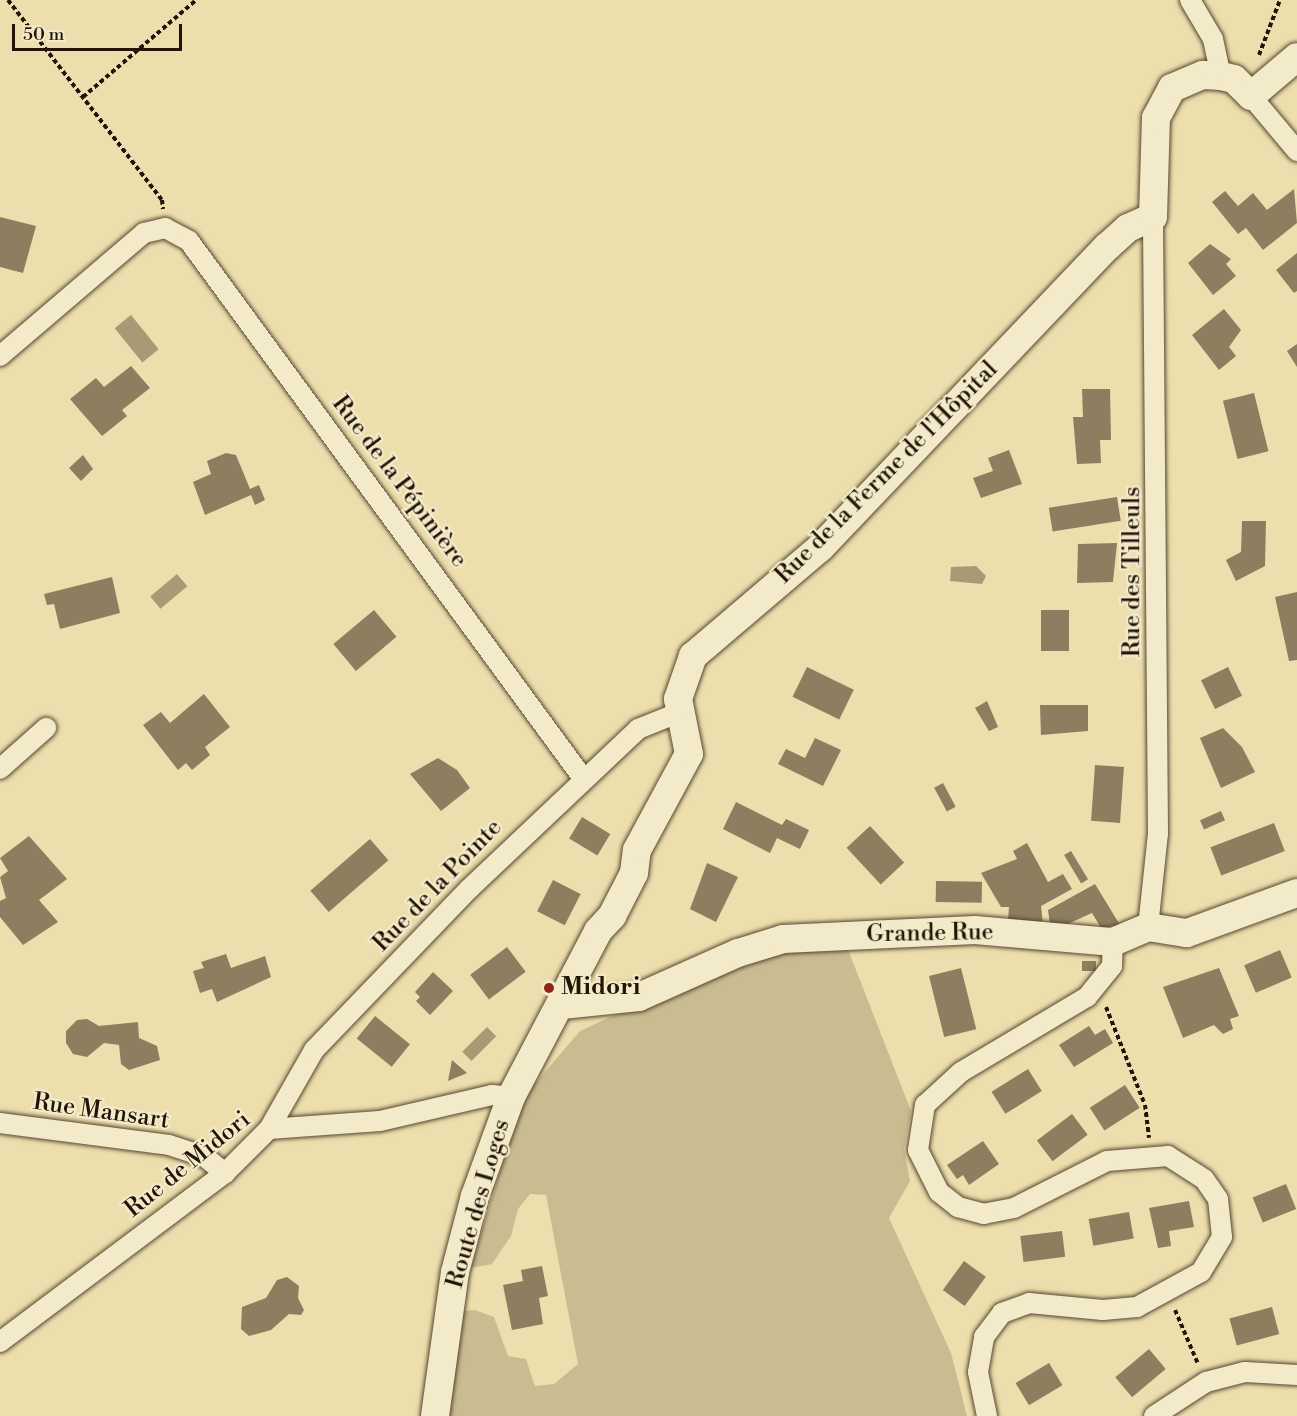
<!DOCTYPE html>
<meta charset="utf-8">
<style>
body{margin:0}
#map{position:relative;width:1297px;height:1416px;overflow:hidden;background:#eddead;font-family:"Libre Bodoni",serif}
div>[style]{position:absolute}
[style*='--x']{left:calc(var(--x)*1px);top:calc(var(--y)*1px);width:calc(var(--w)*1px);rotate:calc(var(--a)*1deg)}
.green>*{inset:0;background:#cabc91}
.water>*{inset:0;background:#a89a75;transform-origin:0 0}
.building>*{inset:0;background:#8c7e5e;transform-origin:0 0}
.path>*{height:4px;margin-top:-2px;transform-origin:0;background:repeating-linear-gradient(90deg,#221508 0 4.5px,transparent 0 7.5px)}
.roads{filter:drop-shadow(0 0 2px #554731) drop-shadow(0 0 2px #554731)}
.street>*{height:20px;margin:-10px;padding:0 10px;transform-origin:10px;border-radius:10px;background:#f3eaca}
.secondary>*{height:28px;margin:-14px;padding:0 14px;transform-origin:14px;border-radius:14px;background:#f3eaca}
.dots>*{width:16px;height:16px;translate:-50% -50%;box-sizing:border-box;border:3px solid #f3eaca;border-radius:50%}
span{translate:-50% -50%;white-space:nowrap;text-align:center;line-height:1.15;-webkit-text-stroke:4.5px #f3eaca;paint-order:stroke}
.street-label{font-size:24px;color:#221508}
.poi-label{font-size:24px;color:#221508;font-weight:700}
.left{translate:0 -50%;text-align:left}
.scale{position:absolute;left:12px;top:24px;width:170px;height:27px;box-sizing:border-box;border:3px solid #221508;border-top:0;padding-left:8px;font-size:18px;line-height:21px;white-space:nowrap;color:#221508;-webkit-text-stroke:4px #f3eaca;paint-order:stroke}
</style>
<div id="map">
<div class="green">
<div style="clip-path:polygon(847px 947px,911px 1111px,904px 1149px,910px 1181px,889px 1218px,951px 1353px,967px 1416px,447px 1416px,459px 1311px,475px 1310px,494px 1317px,508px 1356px,526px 1359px,535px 1386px,554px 1384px,578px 1364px,546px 1195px,530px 1194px,518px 1209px,511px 1236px,492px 1264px,471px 1268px,518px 1111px,533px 1086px,580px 1031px,610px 1017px,770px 955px)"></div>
</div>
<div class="water">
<div style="left:131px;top:315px;width:44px;height:21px;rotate:51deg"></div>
<div style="clip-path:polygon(976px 566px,986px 576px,982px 584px,950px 581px,951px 567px)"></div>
<div style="left:177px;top:574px;width:16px;height:35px;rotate:50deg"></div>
<div style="left:487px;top:1027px;width:13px;height:35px;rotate:45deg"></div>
</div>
<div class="building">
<div style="clip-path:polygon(1294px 189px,1297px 223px,1263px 250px,1246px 228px,1238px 234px,1212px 202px,1225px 191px,1238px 206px,1253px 193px,1267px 210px)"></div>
<div style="clip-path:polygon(0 217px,36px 226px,23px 273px,0 267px)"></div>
<div style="clip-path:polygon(1210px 244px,1231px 259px,1226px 264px,1236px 276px,1213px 295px,1188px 263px)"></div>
<div style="clip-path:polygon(1297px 253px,1297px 291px,1294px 293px,1276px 270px)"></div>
<div style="clip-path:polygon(1224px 309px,1241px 330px,1229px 347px,1236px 356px,1219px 370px,1192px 335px)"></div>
<div style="clip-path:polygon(1297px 344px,1297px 367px,1287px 351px)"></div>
<div style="clip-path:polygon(131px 366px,150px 388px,122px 410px,127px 416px,102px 436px,70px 399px,96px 378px,104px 387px)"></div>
<div style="clip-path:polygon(1082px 389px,1110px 389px,1111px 440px,1100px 440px,1101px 463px,1077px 464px,1073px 417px,1083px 417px)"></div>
<div style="left:1254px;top:393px;width:60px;height:32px;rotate:76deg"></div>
<div style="clip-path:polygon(1009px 450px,1022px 484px,981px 498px,973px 478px,993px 471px,988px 458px)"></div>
<div style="clip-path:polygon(226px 453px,236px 455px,250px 489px,259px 485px,265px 500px,255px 505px,251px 495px,205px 515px,193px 482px,211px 474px,207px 461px)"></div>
<div style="clip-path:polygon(83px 455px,93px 469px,81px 481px,69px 468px)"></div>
<div style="left:1117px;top:497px;width:24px;height:69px;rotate:81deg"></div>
<div style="clip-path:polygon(1242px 521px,1266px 521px,1265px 566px,1236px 581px,1226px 560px,1241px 552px)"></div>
<div style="clip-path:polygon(1117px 543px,1113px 582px,1077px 583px,1078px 544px)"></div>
<div style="clip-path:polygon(112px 577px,120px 613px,60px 629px,54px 604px,47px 605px,44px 594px)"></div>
<div style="clip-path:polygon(1297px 592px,1297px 660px,1289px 661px,1275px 597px)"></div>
<div style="left:374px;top:610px;width:35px;height:53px;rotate:50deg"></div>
<div style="left:1069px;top:610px;width:41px;height:28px;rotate:90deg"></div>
<div style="left:807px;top:667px;width:52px;height:33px;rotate:26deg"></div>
<div style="left:1228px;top:667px;width:32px;height:30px;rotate:64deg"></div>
<div style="clip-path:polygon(204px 694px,230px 727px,205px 747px,210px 755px,192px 770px,186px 763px,178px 770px,143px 725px,161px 712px,170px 723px)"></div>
<div style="clip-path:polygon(987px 701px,998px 727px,989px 731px,975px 708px)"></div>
<div style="clip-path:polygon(1040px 705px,1088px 705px,1088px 731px,1041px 735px)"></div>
<div style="clip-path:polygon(1223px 728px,1242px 747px,1255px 772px,1221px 788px,1200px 738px)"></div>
<div style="clip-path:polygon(815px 738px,841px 750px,823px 786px,778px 764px,786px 749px,805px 758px)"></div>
<div style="clip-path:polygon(438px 758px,457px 770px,470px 788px,441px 811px,410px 774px)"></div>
<div style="left:1095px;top:765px;width:29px;height:56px;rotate:4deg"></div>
<div style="left:943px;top:783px;width:27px;height:10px;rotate:62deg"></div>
<div style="clip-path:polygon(736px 802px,782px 825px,786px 819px,809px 830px,800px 849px,777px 838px,770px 853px,723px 829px)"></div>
<div style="left:1221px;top:811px;width:10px;height:23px;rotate:66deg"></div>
<div style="left:582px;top:817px;width:33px;height:25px;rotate:31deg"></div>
<div style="left:1274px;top:823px;width:30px;height:68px;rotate:69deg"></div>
<div style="left:870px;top:826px;width:50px;height:32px;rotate:47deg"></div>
<div style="clip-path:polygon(29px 836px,67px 879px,39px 900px,58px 922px,23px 945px,0 917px,0 901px,6px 898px,0 877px,8px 871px,0 858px)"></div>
<div style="left:370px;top:839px;width:28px;height:79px;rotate:49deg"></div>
<div style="clip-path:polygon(1027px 843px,1048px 882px,1063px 874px,1072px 889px,1041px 906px,1043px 924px,1008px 920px,1009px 907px,1001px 907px,981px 873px,1017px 859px,1013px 851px)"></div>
<div style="left:1071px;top:851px;width:33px;height:8px;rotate:59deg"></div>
<div style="clip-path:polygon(707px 863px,738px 877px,716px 922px,690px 909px)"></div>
<div style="left:553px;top:880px;width:31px;height:35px;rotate:27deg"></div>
<div style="left:936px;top:881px;width:46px;height:21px;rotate:1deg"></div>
<div style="clip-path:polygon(1095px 884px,1120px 925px,1101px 928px,1092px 913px,1061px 927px,1050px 925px,1048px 910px)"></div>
<div style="left:507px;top:947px;width:31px;height:46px;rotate:53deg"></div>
<div style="left:1280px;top:950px;width:30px;height:39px;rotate:67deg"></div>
<div style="clip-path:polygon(226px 954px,231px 968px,265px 956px,271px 977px,217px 1002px,212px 989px,200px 993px,193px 971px,204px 968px,201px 962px)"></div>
<div style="left:1082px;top:961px;width:14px;height:10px"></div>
<div style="left:961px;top:968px;width:63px;height:33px;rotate:76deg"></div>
<div style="clip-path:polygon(1219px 968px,1239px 1016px,1230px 1019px,1233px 1029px,1223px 1034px,1214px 1025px,1183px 1038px,1163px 987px)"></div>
<div style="clip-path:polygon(433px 972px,453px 991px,430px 1015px,416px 1001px,420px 997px,415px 992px)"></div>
<div style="left:375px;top:1016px;width:45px;height:29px;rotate:39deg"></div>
<div style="clip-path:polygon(87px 1019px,99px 1026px,138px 1022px,139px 1038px,157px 1046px,160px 1060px,129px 1070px,121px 1064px,119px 1045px,104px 1043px,87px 1057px,73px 1054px,66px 1043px,66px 1031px,77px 1020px)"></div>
<div style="clip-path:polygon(1089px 1026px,1095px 1035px,1105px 1029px,1113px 1043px,1074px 1067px,1059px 1045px)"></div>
<div style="clip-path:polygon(452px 1060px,467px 1073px,448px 1081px)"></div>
<div style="left:1028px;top:1069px;width:26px;height:43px;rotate:58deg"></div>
<div style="left:1125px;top:1085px;width:27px;height:42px;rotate:57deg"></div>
<div style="left:1072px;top:1114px;width:26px;height:44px;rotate:53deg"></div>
<div style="clip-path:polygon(983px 1141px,999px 1164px,969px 1185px,963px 1175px,957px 1179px,947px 1165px)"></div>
<div style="left:1286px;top:1184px;width:27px;height:36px;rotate:68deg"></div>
<div style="clip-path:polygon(1189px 1201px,1194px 1227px,1169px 1231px,1171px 1246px,1158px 1248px,1149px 1208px)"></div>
<div style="left:1129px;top:1212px;width:27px;height:41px;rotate:80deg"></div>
<div style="left:1062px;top:1231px;width:26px;height:42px;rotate:83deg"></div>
<div style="left:964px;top:1261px;width:27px;height:36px;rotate:36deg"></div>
<div style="clip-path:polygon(542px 1266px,548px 1296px,539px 1298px,543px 1324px,512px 1330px,503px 1285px,523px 1281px,521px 1270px)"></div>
<div style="clip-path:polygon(287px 1277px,299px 1286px,298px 1298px,304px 1310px,301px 1315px,289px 1314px,271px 1330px,249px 1336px,241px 1329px,242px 1307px,266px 1298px,277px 1280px)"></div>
<div style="left:1272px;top:1307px;width:28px;height:44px;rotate:75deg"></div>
<div style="left:1149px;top:1349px;width:26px;height:44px;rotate:50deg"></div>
<div style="left:1049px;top:1363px;width:26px;height:39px;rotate:59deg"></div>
</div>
<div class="path">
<div style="--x:8;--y:0;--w:252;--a:52.4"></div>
<div style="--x:162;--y:200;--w:9;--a:84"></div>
<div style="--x:1259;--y:55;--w:59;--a:-69.1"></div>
<div style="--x:83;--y:97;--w:149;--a:-40.6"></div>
<div style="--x:1106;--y:1007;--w:105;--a:68.3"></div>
<div style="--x:1145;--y:1105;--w:33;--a:83"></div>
<div style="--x:1175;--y:1310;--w:59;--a:66.9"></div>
</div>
<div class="roads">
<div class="street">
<div style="--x:1190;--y:0;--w:45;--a:59.5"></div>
<div style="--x:1213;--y:39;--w:38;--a:78"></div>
<div style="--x:1251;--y:96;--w:72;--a:50.1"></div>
<div style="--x:0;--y:356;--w:189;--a:-40.5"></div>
<div style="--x:144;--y:233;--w:22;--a:-13"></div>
<div style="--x:165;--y:228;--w:27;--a:28"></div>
<div style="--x:189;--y:241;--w:665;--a:53.75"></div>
<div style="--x:0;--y:769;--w:62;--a:-41.7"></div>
<div style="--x:1148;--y:927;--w:95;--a:-83.9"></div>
<div style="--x:1158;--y:833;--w:616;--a:-90.47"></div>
<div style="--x:0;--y:1123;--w:170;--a:7.4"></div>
<div style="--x:169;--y:1145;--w:38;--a:18"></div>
<div style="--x:205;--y:1157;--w:26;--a:39"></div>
<div style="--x:269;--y:1129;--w:91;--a:-60.3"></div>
<div style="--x:314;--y:1050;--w:223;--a:-46.1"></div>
<div style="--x:469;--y:889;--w:233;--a:-43.4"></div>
<div style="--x:638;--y:729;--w:43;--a:-21.8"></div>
<div style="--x:0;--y:1342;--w:281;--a:-36.9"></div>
<div style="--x:225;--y:1173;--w:62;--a:-45"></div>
<div style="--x:269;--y:1129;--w:111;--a:-4.1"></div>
<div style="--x:380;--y:1121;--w:115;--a:-13.1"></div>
<div style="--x:492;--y:1095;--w:19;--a:6"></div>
<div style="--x:987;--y:1416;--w:45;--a:-101.6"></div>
<div style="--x:978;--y:1372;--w:36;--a:-80"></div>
<div style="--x:984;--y:1337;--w:30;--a:-53"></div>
<div style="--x:1002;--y:1313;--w:29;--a:-20"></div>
<div style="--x:1029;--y:1303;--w:74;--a:5.4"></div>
<div style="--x:1103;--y:1310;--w:34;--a:-5"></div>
<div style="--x:1137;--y:1307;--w:73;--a:-28.7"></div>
<div style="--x:1201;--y:1272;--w:41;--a:-59"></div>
<div style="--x:1222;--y:1237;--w:38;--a:-96"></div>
<div style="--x:1218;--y:1199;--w:24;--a:-125"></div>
<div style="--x:1204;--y:1179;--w:43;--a:-147.4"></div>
<div style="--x:1168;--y:1156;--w:61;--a:175.3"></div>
<div style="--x:1107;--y:1161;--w:104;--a:153.2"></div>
<div style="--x:1014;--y:1208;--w:31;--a:169"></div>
<div style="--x:984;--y:1214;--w:27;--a:-165"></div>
<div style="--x:958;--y:1207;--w:24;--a:-142"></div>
<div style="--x:939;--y:1192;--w:47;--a:-116.6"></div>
<div style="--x:918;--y:1150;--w:46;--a:-81.2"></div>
<div style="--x:925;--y:1105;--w:49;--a:-42.5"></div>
<div style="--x:961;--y:1072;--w:147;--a:-30.8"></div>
<div style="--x:1087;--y:997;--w:40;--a:-51"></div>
<div style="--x:1112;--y:966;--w:24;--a:-88"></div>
<div style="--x:1154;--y:1416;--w:62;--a:-33.2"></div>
<div style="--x:1206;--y:1382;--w:40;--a:-14.4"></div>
<div style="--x:1245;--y:1372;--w:52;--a:3.3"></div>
</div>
<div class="secondary">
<div style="--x:562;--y:1005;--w:77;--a:-5.9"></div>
<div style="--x:639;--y:997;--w:108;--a:-24"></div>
<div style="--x:738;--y:953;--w:47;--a:-17.3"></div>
<div style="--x:783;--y:939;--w:192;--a:-2.7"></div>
<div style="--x:975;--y:930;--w:139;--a:5"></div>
<div style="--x:1113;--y:942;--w:38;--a:-23"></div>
<div style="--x:1148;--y:927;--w:39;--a:9"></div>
<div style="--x:1187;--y:933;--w:117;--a:-20"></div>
<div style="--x:435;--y:1416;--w:145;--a:-82.1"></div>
<div style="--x:455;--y:1272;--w:79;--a:-75.3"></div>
<div style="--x:475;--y:1196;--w:105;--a:-70"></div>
<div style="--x:511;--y:1097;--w:187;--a:-62.3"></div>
<div style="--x:598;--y:931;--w:21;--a:-47"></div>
<div style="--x:612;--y:916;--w:48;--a:-62.9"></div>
<div style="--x:634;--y:873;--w:23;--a:-83"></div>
<div style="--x:637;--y:850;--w:109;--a:-61.6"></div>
<div style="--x:689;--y:754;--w:56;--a:-101.3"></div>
<div style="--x:678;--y:699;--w:46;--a:-70.8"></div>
<div style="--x:693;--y:656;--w:167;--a:-40.4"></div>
<div style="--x:820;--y:548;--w:417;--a:-46.4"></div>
<div style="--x:1108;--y:246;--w:27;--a:-42"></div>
<div style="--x:1128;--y:228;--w:27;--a:-24"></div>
<div style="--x:1153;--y:217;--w:99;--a:-88.3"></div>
<div style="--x:1156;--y:118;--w:34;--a:-62"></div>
<div style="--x:1172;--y:88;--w:34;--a:-23"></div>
<div style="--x:1203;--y:75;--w:18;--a:3"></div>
<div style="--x:1221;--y:76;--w:13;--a:13"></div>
<div style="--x:1234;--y:79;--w:24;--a:45"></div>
<div style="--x:1251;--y:96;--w:60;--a:-40.3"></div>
</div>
</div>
<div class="dots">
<div style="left:549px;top:988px;background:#8f2418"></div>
</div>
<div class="street-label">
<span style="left:887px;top:473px;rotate:-45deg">Rue de la Ferme de l'Hôpital</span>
<span style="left:399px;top:482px;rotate:53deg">Rue de la Pépinière</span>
<span style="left:1133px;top:572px;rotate:-90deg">Rue des Tilleuls</span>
<span style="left:438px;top:886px;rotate:-46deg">Rue de la Pointe</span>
<span style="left:930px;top:934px;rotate:-1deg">Grande Rue</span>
<span style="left:101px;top:1112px;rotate:8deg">Rue Mansart</span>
<span style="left:188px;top:1165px;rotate:-39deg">Rue de Midori</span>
<span style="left:479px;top:1204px;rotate:-74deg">Route des Loges</span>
</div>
<div class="poi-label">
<span class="left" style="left:561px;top:988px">Midori</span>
</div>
<div class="scale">50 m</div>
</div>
